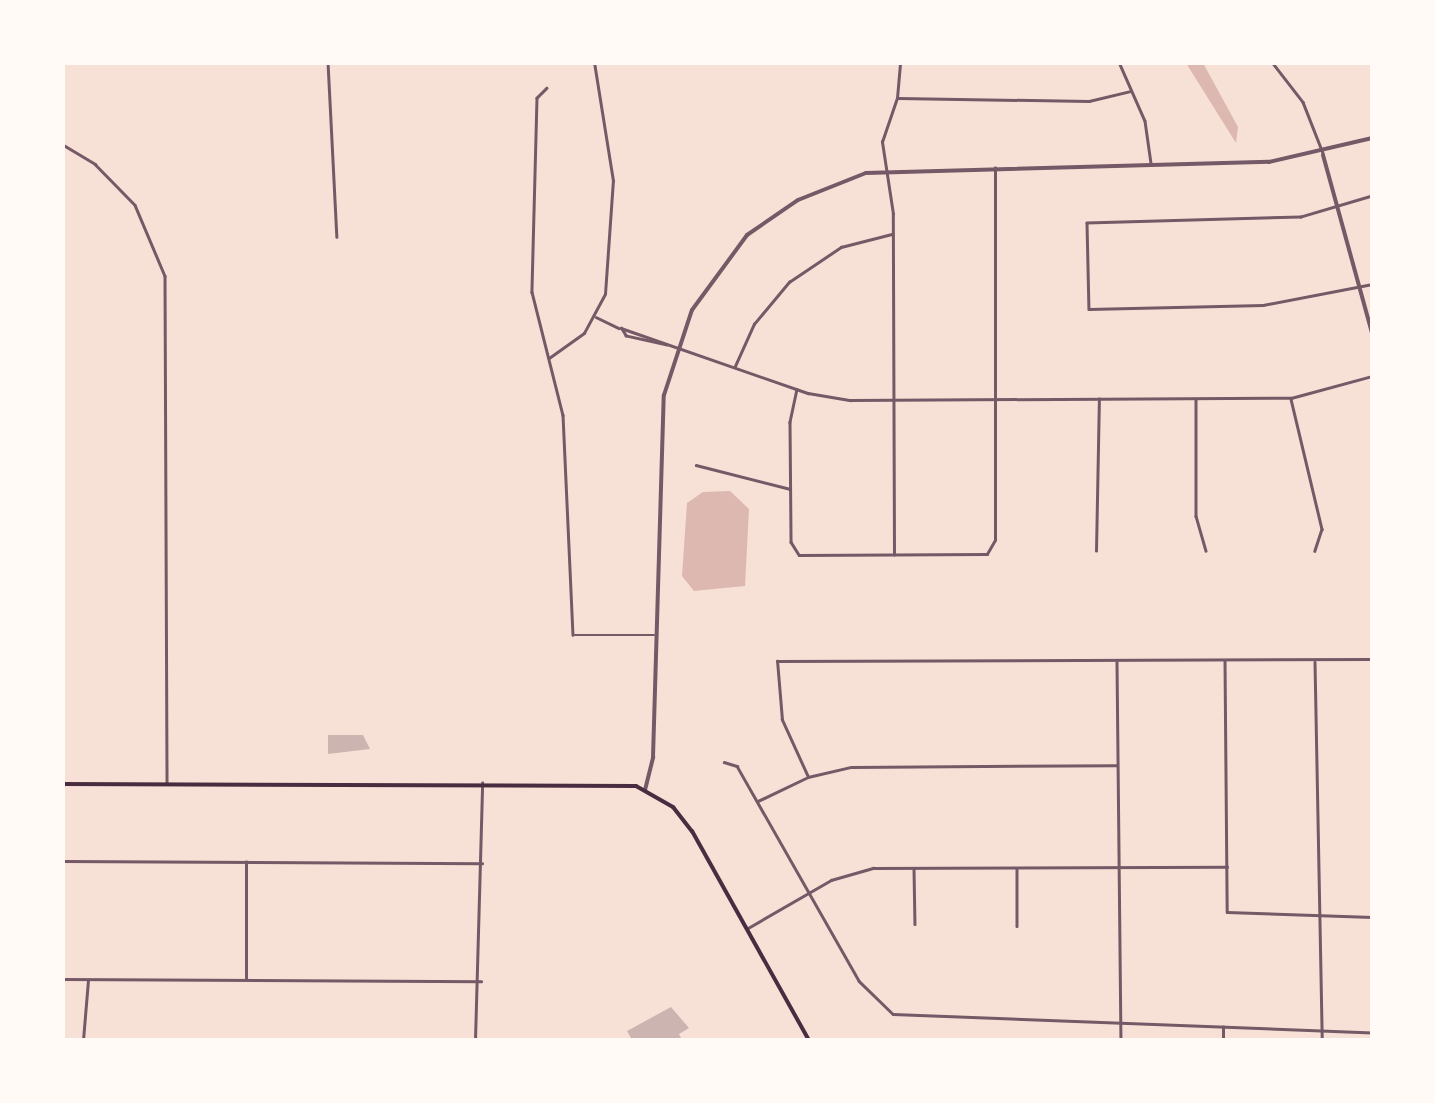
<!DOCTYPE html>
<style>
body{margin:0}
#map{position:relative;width:1435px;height:1103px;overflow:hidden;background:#f7e1d7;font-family:"Noto Serif",serif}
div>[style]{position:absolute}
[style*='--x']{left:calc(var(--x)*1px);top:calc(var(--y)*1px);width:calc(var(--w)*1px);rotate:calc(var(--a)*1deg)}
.water>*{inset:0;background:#dcb8b0}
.building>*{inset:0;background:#ccb4b1}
.minor>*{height:2.5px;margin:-1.25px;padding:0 1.25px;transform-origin:1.25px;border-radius:1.25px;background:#755966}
.tertiary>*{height:4px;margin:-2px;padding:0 2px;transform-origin:2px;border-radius:2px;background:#755966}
.secondary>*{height:4px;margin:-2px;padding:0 2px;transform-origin:2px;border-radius:2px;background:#4a2c40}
span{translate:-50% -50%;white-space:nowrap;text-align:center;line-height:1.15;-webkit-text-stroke:10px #fffaf5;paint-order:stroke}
.frame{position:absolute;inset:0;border:65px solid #fffaf5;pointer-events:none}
</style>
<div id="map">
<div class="water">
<div style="clip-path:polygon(1186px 63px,1203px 63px,1238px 127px,1236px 143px)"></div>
<div style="clip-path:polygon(730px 491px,749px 509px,745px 586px,694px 591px,682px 576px,687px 503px,703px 492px)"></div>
</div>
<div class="building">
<div style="clip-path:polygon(328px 735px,363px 735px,370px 749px,328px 754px)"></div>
<div style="clip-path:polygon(671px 1007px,689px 1028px,679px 1034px,682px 1040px,632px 1040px,627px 1031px)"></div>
</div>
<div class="minor">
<div style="--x:328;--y:62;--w:175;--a:87.1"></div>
<div style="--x:1119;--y:62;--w:64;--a:66.2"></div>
<div style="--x:1145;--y:121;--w:42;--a:81.9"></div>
<div style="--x:1272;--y:62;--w:51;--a:52.2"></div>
<div style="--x:1303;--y:102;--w:55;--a:68.6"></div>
<div style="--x:547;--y:88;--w:14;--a:135"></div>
<div style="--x:537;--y:98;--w:194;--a:91.5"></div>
<div style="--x:532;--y:292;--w:127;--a:75.9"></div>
<div style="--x:563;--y:415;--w:220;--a:87.4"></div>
<div style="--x:573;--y:635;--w:81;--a:0"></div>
<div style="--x:898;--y:98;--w:191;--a:0.9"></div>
<div style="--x:1089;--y:101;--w:43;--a:-13.4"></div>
<div style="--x:62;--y:144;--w:39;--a:31"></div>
<div style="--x:95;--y:164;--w:57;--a:45.7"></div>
<div style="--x:135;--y:205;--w:77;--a:67.1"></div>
<div style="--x:165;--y:276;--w:506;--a:89.77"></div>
<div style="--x:1372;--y:196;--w:74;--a:163.5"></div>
<div style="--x:1301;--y:217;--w:214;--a:178.4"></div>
<div style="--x:1087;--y:223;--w:86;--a:88.7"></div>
<div style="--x:1089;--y:309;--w:174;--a:-1.3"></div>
<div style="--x:1263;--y:305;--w:111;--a:-10.9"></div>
<div style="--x:596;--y:317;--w:25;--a:26"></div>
<div style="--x:667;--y:345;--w:42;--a:-167.6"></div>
<div style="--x:626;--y:336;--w:9;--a:-122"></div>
<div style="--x:621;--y:328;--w:198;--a:19.2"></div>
<div style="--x:808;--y:393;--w:43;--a:9.5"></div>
<div style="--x:850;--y:400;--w:441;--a:-0.3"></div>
<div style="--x:1291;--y:398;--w:84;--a:-15.2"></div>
<div style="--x:549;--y:358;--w:43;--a:-35.5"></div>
<div style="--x:584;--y:333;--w:44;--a:-61.7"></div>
<div style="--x:605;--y:294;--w:113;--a:-86"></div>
<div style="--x:613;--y:181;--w:121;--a:-99.1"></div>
<div style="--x:735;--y:366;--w:46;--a:-65.7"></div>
<div style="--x:754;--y:324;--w:55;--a:-50.2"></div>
<div style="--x:789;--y:282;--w:63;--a:-33.9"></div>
<div style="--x:841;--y:247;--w:53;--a:-14.3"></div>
<div style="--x:797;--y:389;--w:34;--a:102"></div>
<div style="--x:790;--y:422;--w:120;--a:89.5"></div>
<div style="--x:791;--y:542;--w:15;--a:58"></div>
<div style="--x:799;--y:555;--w:188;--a:-0.3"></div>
<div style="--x:987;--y:554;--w:16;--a:-60"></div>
<div style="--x:995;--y:540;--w:372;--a:-90"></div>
<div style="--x:1196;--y:399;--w:117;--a:90"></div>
<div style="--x:1196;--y:516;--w:36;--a:74"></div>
<div style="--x:1291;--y:399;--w:134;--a:76.6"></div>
<div style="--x:1322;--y:529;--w:23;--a:108"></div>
<div style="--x:696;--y:465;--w:97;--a:14.3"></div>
<div style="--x:1096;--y:551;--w:152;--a:-88.9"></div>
<div style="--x:894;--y:555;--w:341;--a:-90.2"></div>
<div style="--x:893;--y:214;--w:73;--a:-98.7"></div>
<div style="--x:882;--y:142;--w:46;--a:-71.2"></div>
<div style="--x:897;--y:98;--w:36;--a:-85"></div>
<div style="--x:1225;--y:660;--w:252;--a:89.5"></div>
<div style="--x:1227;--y:912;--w:145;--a:2"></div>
<div style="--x:1117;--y:662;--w:378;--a:89.4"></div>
<div style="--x:1315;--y:662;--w:378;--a:88.9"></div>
<div style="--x:724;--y:762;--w:14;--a:17"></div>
<div style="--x:737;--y:766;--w:247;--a:60.4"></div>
<div style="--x:859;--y:981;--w:47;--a:44.1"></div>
<div style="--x:893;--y:1014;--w:479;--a:2.2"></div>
<div style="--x:808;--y:777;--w:63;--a:-114.5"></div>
<div style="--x:782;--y:720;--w:59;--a:-94.8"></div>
<div style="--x:777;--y:661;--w:595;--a:-0.19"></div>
<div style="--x:758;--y:801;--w:55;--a:-25.6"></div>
<div style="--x:808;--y:777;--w:44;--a:-13.1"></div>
<div style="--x:851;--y:767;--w:266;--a:-0.4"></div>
<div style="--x:62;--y:861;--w:420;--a:0.3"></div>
<div style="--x:1017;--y:868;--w:58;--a:90"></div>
<div style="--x:914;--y:869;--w:55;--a:89"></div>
<div style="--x:748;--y:928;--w:96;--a:-30"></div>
<div style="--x:831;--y:880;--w:44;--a:-15.9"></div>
<div style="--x:873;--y:868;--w:354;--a:-0.2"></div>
<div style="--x:246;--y:978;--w:116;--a:-90"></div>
<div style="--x:62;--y:979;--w:419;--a:0.3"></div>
<div style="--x:83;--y:1040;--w:59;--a:-85.2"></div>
<div style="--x:475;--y:1040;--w:257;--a:-88.4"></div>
<div style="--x:1223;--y:1040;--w:13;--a:-90"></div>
</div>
<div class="tertiary">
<div style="--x:1323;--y:155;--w:185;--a:74.6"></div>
<div style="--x:645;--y:790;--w:34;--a:-76"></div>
<div style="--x:653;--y:757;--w:362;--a:-88.3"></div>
<div style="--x:664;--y:395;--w:89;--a:-71.8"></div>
<div style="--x:692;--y:310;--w:93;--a:-53.7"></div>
<div style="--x:747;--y:235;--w:62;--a:-34.5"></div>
<div style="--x:798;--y:200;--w:73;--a:-21.7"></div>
<div style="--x:866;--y:173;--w:403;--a:-1.6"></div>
<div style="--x:1269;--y:162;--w:106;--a:-13.1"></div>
</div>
<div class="secondary">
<div style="--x:62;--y:784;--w:574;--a:0.2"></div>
<div style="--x:636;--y:786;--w:43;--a:29.6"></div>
<div style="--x:673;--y:807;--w:31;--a:52"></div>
<div style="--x:692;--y:831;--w:240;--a:60.8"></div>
</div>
<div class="frame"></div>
</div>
